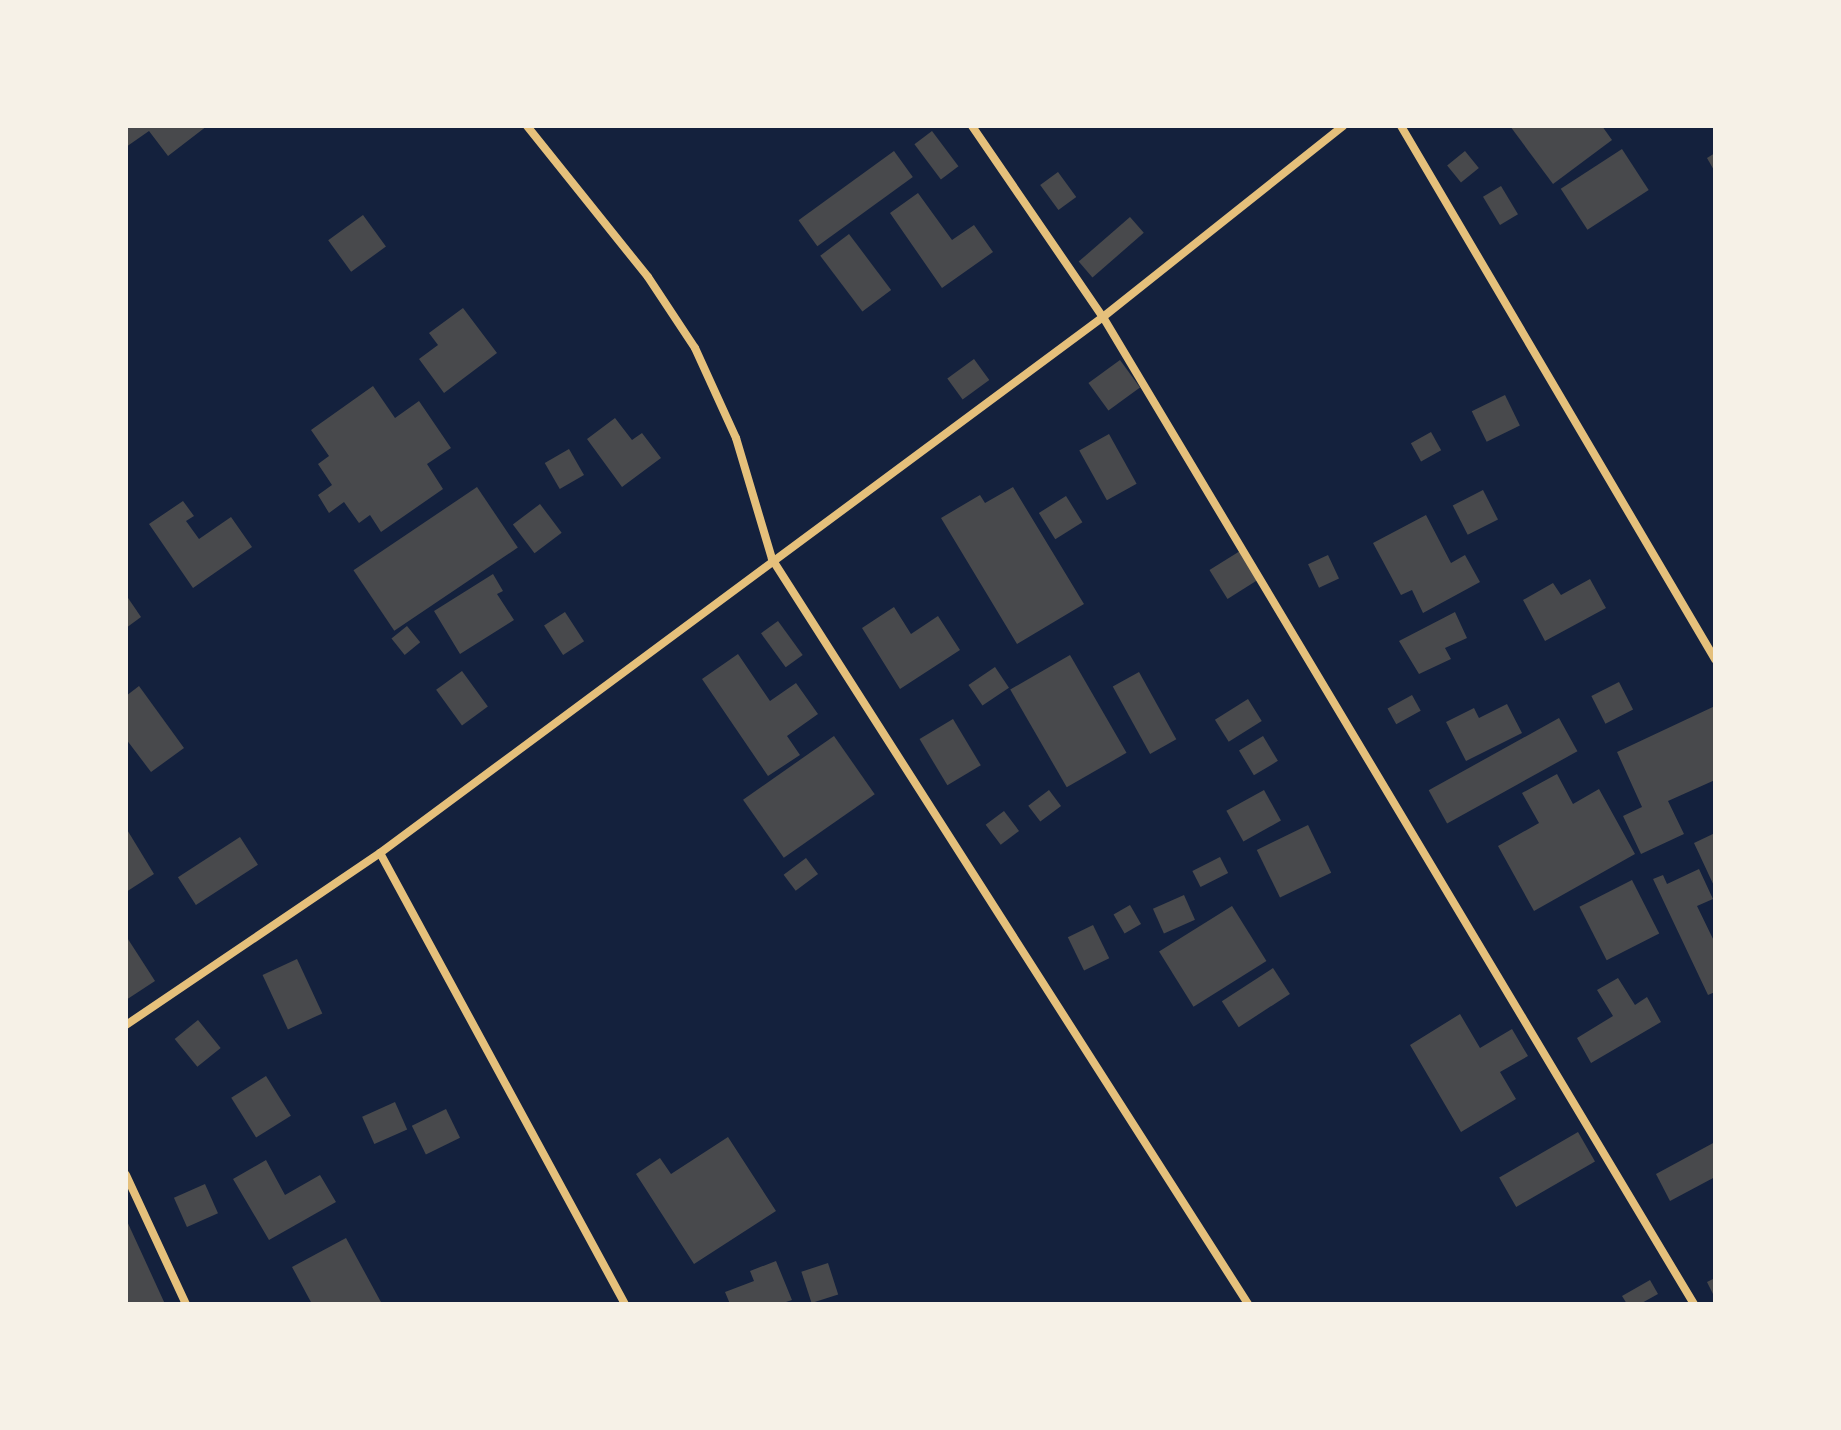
<!DOCTYPE html>
<style>
body{margin:0}
#map{position:relative;width:1841px;height:1430px;overflow:hidden;background:#14213d;font-family:"DM Sans",sans-serif}
div>[style]{position:absolute}
[style*='--x']{left:calc(var(--x)*1px);top:calc(var(--y)*1px);width:calc(var(--w)*1px);rotate:calc(var(--a)*1deg)}
.building>*{inset:0;background:#48494c;transform-origin:0 0}
.minor>*{height:8px;margin:-4px;padding:0 4px;transform-origin:4px;border-radius:4px;background:#e5c07b}
span{translate:-50% -50%;white-space:nowrap;text-align:center;line-height:1.15;-webkit-text-stroke:6px #f6f1e7;paint-order:stroke}
.frame{position:absolute;inset:0;border:128px solid #f6f1e7;pointer-events:none}
</style>
<div id="map">
<div class="building">
<div style="clip-path:polygon(126px 126px,207px 126px,168px 156px,149px 131px,126px 147px)"></div>
<div style="clip-path:polygon(1510px 126px,1602px 126px,1612px 140px,1553px 184px)"></div>
<div style="left:932px;top:131px;width:44px;height:22px;rotate:53deg"></div>
<div style="left:1622px;top:149px;width:49px;height:73px;rotate:57deg"></div>
<div style="left:894px;top:151px;width:32px;height:118px;rotate:54deg"></div>
<div style="left:1465px;top:151px;width:22px;height:23px;rotate:51deg"></div>
<div style="clip-path:polygon(1715px 153px,1715px 172px,1707px 158px)"></div>
<div style="left:1058px;top:172px;width:31px;height:22px;rotate:54deg"></div>
<div style="left:1501px;top:186px;width:33px;height:21px;rotate:59deg"></div>
<div style="clip-path:polygon(918px 193px,952px 240px,974px 225px,993px 252px,942px 288px,890px 213px)"></div>
<div style="left:363px;top:215px;width:39px;height:43px;rotate:54deg"></div>
<div style="left:1130px;top:217px;width:21px;height:68px;rotate:49deg"></div>
<div style="left:849px;top:234px;width:70px;height:36px;rotate:53deg"></div>
<div style="clip-path:polygon(463px 308px,497px 353px,444px 393px,419px 359px,438px 345px,429px 333px)"></div>
<div style="left:974px;top:359px;width:26px;height:33px;rotate:54deg"></div>
<div style="left:1120px;top:360px;width:34px;height:39px;rotate:54deg"></div>
<div style="clip-path:polygon(373px 386px,395px 418px,419px 401px,451px 448px,427px 464px,443px 489px,381px 532px,370px 515px,359px 523px,344px 502px,329px 513px,318px 495px,332px 485px,318px 464px,329px 456px,311px 430px)"></div>
<div style="left:1505px;top:395px;width:34px;height:37px;rotate:64deg"></div>
<div style="clip-path:polygon(615px 418px,632px 440px,642px 433px,661px 458px,622px 487px,587px 439px)"></div>
<div style="left:1431px;top:432px;width:21px;height:23px;rotate:61deg"></div>
<div style="left:1109px;top:434px;width:57px;height:34px;rotate:61deg"></div>
<div style="left:569px;top:449px;width:30px;height:28px;rotate:60deg"></div>
<div style="left:477px;top:487px;width:73px;height:149px;rotate:56deg"></div>
<div style="clip-path:polygon(1013px 487px,1084px 604px,1017px 644px,941px 518px,980px 495px,985px 503px)"></div>
<div style="left:1483px;top:490px;width:33px;height:34px;rotate:63deg"></div>
<div style="left:1066px;top:496px;width:31px;height:32px;rotate:58deg"></div>
<div style="clip-path:polygon(183px 501px,194px 516px,186px 521px,199px 539px,231px 517px,252px 547px,193px 588px,149px 524px)"></div>
<div style="left:540px;top:504px;width:36px;height:34px;rotate:53deg"></div>
<div style="clip-path:polygon(1426px 515px,1451px 563px,1465px 555px,1480px 582px,1423px 613px,1412px 590px,1401px 595px,1373px 543px)"></div>
<div style="left:1240px;top:551px;width:34px;height:36px;rotate:58deg"></div>
<div style="left:1328px;top:555px;width:26px;height:22px;rotate:65deg"></div>
<div style="clip-path:polygon(493px 574px,503px 591px,497px 594px,514px 620px,460px 654px,434px 611px)"></div>
<div style="clip-path:polygon(1590px 579px,1606px 608px,1545px 641px,1523px 600px,1553px 583px,1561px 595px)"></div>
<div style="clip-path:polygon(126px 595px,141px 617px,126px 628px)"></div>
<div style="clip-path:polygon(894px 607px,911px 634px,938px 616px,960px 650px,900px 689px,862px 628px)"></div>
<div style="left:565px;top:612px;width:35px;height:25px;rotate:57deg"></div>
<div style="clip-path:polygon(1455px 612px,1467px 638px,1445px 648px,1451px 659px,1419px 674px,1399px 641px)"></div>
<div style="left:778px;top:621px;width:42px;height:21px;rotate:54deg"></div>
<div style="left:407px;top:626px;width:21px;height:20px;rotate:51deg"></div>
<div style="clip-path:polygon(738px 654px,770px 701px,796px 683px,818px 714px,787px 736px,800px 755px,768px 776px,702px 679px)"></div>
<div style="left:1070px;top:655px;width:113px;height:69px;rotate:60deg"></div>
<div style="left:995px;top:667px;width:25px;height:32px;rotate:56deg"></div>
<div style="left:462px;top:671px;width:44px;height:32px;rotate:54deg"></div>
<div style="left:1139px;top:672px;width:77px;height:30px;rotate:61deg"></div>
<div style="left:1619px;top:682px;width:31px;height:31px;rotate:63deg"></div>
<div style="clip-path:polygon(139px 686px,184px 748px,151px 772px,126px 739px,126px 696px)"></div>
<div style="left:1412px;top:695px;width:18px;height:28px;rotate:61deg"></div>
<div style="left:1248px;top:699px;width:26px;height:39px;rotate:58deg"></div>
<div style="clip-path:polygon(1507px 704px,1522px 733px,1466px 761px,1446px 722px,1474px 708px,1479px 718px)"></div>
<div style="clip-path:polygon(1715px 706px,1715px 780px,1668px 801px,1684px 834px,1641px 854px,1623px 816px,1642px 807px,1617px 752px)"></div>
<div style="left:1559px;top:718px;width:38px;height:149px;rotate:61deg"></div>
<div style="left:953px;top:719px;width:54px;height:39px;rotate:59deg"></div>
<div style="left:834px;top:736px;width:71px;height:111px;rotate:55deg"></div>
<div style="left:1263px;top:736px;width:29px;height:28px;rotate:59deg"></div>
<div style="clip-path:polygon(1557px 774px,1573px 804px,1599px 789px,1635px 854px,1534px 911px,1498px 846px,1539px 823px,1522px 793px)"></div>
<div style="left:1049px;top:790px;width:20px;height:26px;rotate:53deg"></div>
<div style="left:1264px;top:790px;width:35px;height:43px;rotate:61deg"></div>
<div style="left:1004px;top:811px;width:25px;height:23px;rotate:53deg"></div>
<div style="left:1308px;top:825px;width:53px;height:57px;rotate:64deg"></div>
<div style="clip-path:polygon(126px 828px,154px 874px,126px 892px)"></div>
<div style="clip-path:polygon(1715px 833px,1715px 888px,1694px 843px)"></div>
<div style="left:240px;top:837px;width:33px;height:74px;rotate:57deg"></div>
<div style="left:1220px;top:857px;width:18px;height:31px;rotate:63deg"></div>
<div style="left:806px;top:858px;width:20px;height:28px;rotate:53deg"></div>
<div style="clip-path:polygon(1699px 869px,1713px 899px,1697px 906px,1715px 943px,1715px 992px,1708px 995px,1653px 879px,1663px 875px,1667px 884px)"></div>
<div style="left:1632px;top:880px;width:60px;height:59px;rotate:63deg"></div>
<div style="left:1184px;top:895px;width:27px;height:34px;rotate:66deg"></div>
<div style="left:1130px;top:905px;width:22px;height:19px;rotate:60deg"></div>
<div style="left:1232px;top:906px;width:65px;height:86px;rotate:58deg"></div>
<div style="left:1093px;top:925px;width:37px;height:28px;rotate:64deg"></div>
<div style="clip-path:polygon(126px 936px,155px 981px,126px 1000px)"></div>
<div style="left:297px;top:959px;width:60px;height:38px;rotate:65deg"></div>
<div style="left:1273px;top:968px;width:31px;height:61px;rotate:57deg"></div>
<div style="clip-path:polygon(1618px 978px,1635px 1005px,1647px 997px,1661px 1022px,1591px 1063px,1577px 1038px,1613px 1016px,1597px 990px)"></div>
<div style="clip-path:polygon(1460px 1014px,1480px 1048px,1512px 1029px,1528px 1056px,1500px 1072px,1516px 1099px,1461px 1132px,1410px 1045px)"></div>
<div style="left:198px;top:1020px;width:36px;height:30px;rotate:51deg"></div>
<div style="left:266px;top:1076px;width:47px;height:41px;rotate:58deg"></div>
<div style="left:395px;top:1102px;width:30px;height:36px;rotate:66deg"></div>
<div style="left:446px;top:1109px;width:32px;height:38px;rotate:64deg"></div>
<div style="left:1578px;top:1132px;width:34px;height:91px;rotate:60deg"></div>
<div style="clip-path:polygon(728px 1137px,776px 1211px,694px 1264px,636px 1174px,660px 1158px,671px 1174px)"></div>
<div style="clip-path:polygon(1715px 1142px,1715px 1177px,1670px 1201px,1656px 1174px)"></div>
<div style="clip-path:polygon(266px 1160px,285px 1195px,320px 1175px,336px 1202px,269px 1240px,233px 1179px)"></div>
<div style="left:205px;top:1184px;width:32px;height:34px;rotate:66deg"></div>
<div style="clip-path:polygon(126px 1219px,165px 1304px,126px 1304px)"></div>
<div style="clip-path:polygon(346px 1238px,382px 1304px,312px 1304px,292px 1267px)"></div>
<div style="clip-path:polygon(776px 1261px,792px 1300px,780px 1304px,730px 1304px,725px 1292px,754px 1281px,750px 1271px)"></div>
<div style="left:828px;top:1263px;width:33px;height:28px;rotate:72deg"></div>
<div style="clip-path:polygon(1715px 1278px,1715px 1298px,1707px 1282px)"></div>
<div style="clip-path:polygon(1650px 1280px,1658px 1294px,1640px 1304px,1627px 1304px,1622px 1296px)"></div>
</div>
<div class="minor">
<div style="--x:527;--y:126;--w:193;--a:51.3"></div>
<div style="--x:648;--y:277;--w:85;--a:56.5"></div>
<div style="--x:695;--y:348;--w:99;--a:65.5"></div>
<div style="--x:736;--y:438;--w:126;--a:73.4"></div>
<div style="--x:772;--y:559;--w:884;--a:57.42"></div>
<div style="--x:972;--y:126;--w:232;--a:55.6"></div>
<div style="--x:1103;--y:317;--w:1150;--a:59.09"></div>
<div style="--x:1401;--y:126;--w:619;--a:59.5"></div>
<div style="--x:380;--y:853;--w:513;--a:61.49"></div>
<div style="--x:126;--y:1025;--w:307;--a:-34.1"></div>
<div style="--x:380;--y:853;--w:900;--a:-36.55"></div>
<div style="--x:1103;--y:317;--w:307;--a:-38.5"></div>
<div style="--x:126;--y:1175;--w:142;--a:65.1"></div>
</div>
<div class="frame"></div>
</div>
